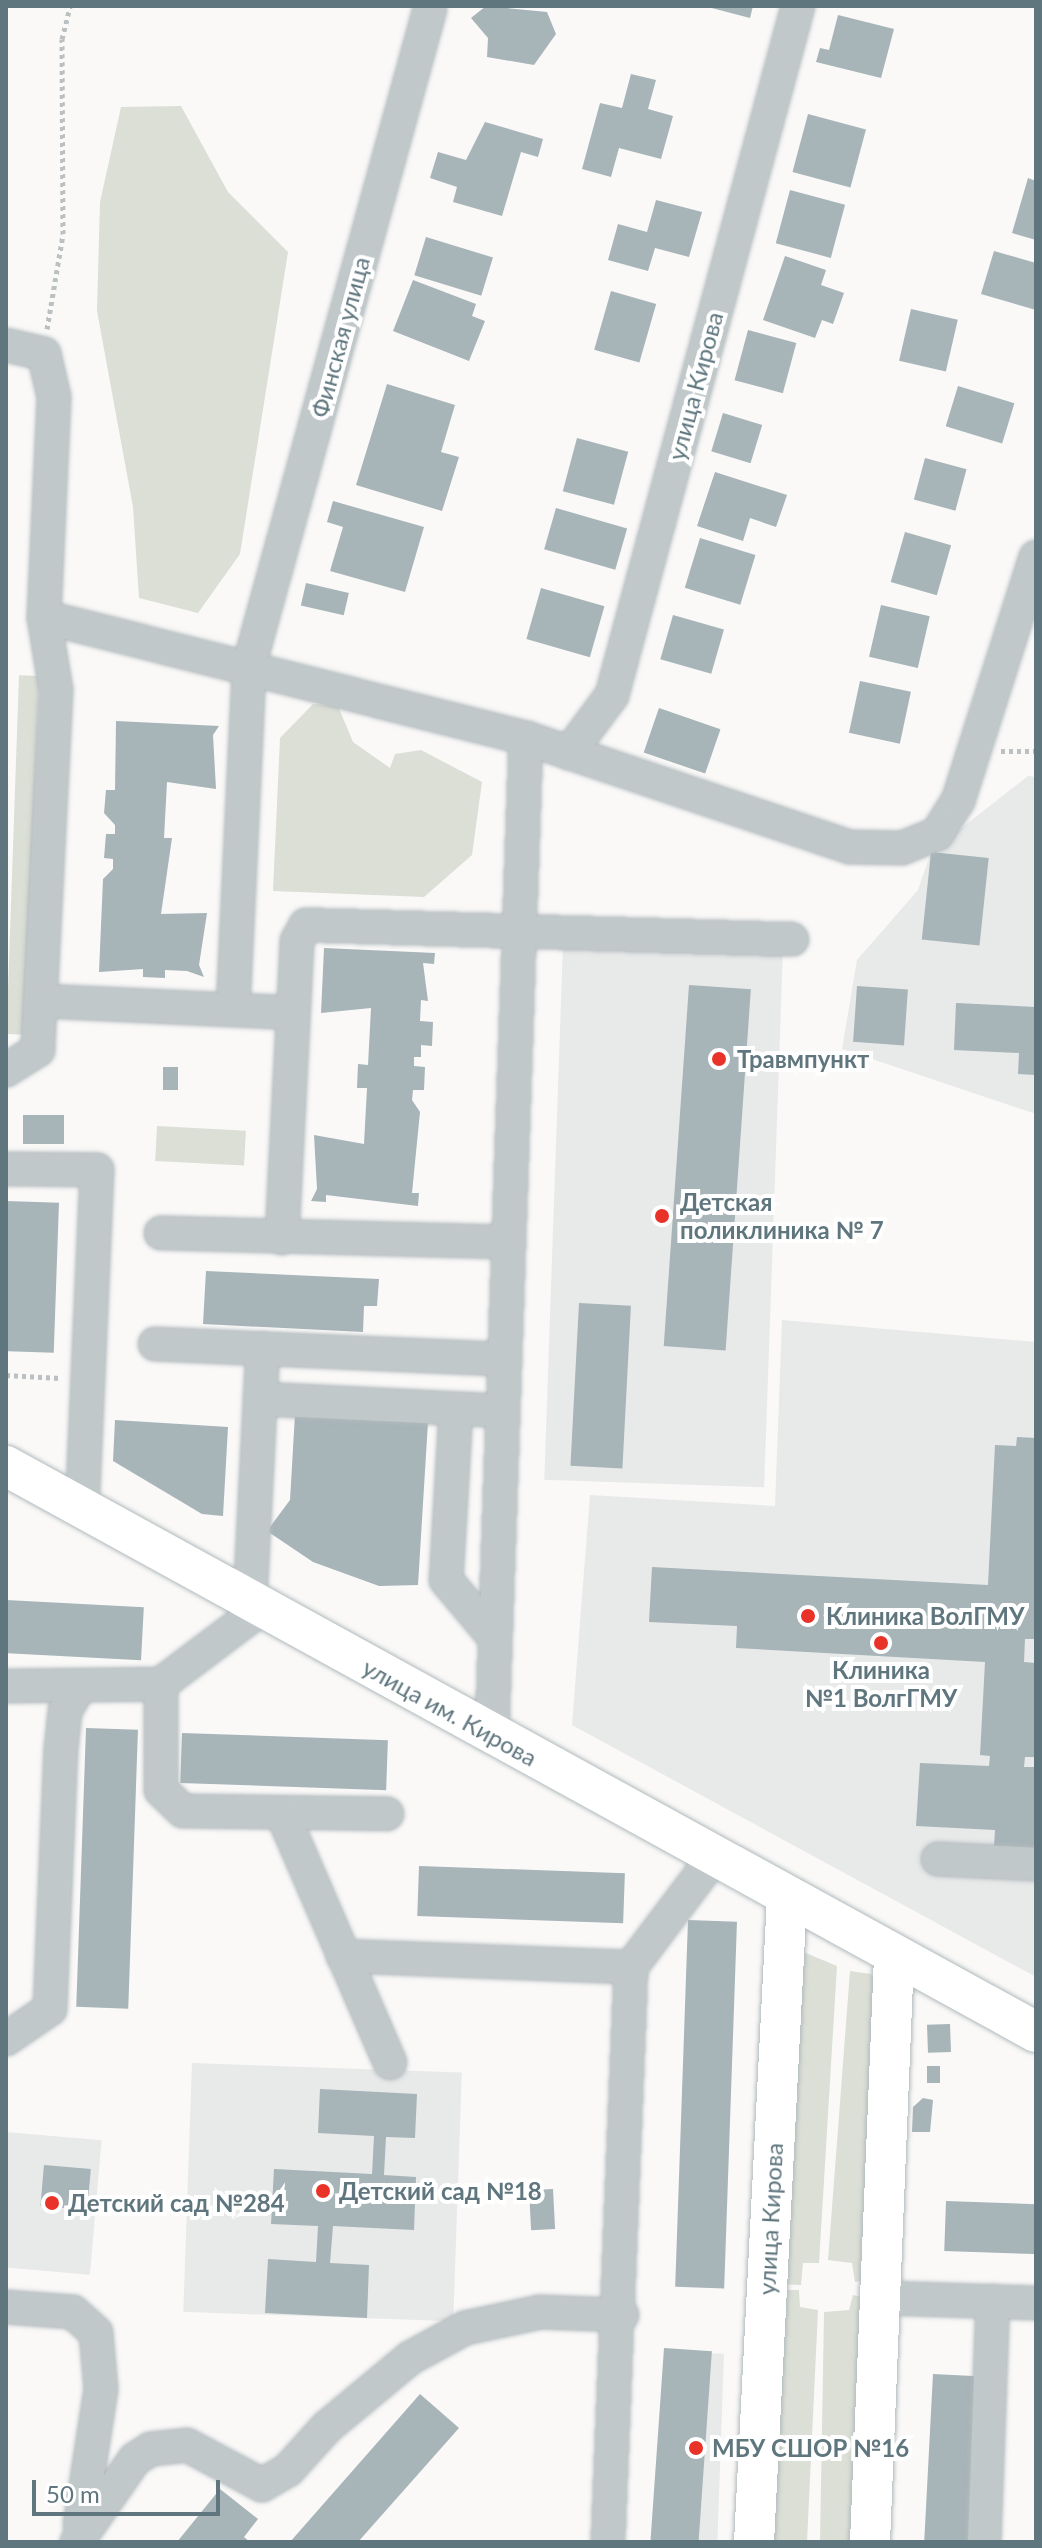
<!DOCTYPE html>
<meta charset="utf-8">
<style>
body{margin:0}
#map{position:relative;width:1042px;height:2548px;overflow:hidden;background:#faf9f8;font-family:Lato,sans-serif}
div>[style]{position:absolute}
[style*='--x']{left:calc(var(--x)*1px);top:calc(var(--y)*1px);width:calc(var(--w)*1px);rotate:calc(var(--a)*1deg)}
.built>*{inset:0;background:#e8e9e9;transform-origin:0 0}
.green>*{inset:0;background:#dbdfd6;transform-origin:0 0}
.building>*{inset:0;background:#a7b4b8;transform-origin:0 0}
.path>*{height:5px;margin-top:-2.5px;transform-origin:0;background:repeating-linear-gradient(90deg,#bbc0c2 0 4px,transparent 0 8px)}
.roads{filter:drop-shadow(0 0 2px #b2babd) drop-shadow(0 0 2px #b2babd)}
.minor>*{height:32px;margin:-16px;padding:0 16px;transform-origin:16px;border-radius:16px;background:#c1c8ca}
.major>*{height:40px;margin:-20px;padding:0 20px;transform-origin:20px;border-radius:20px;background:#fff}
.dots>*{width:22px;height:22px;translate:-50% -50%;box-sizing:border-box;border:4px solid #fff;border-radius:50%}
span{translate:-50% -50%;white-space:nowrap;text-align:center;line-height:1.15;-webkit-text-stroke:8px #fff;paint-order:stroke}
.street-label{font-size:24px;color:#5f767e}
.poi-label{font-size:24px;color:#5f767e;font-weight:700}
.left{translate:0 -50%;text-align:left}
.frame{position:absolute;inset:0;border:8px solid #5f767e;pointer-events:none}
.scale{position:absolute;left:32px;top:2480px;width:188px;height:36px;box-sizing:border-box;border:4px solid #5f767e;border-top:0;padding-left:10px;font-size:24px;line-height:28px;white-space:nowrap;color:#5f767e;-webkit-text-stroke:6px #fff;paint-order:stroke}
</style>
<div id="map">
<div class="built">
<div style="clip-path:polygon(1028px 776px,1036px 777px,1036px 1114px,842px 1049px,857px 960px,918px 890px,931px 852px)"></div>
<div style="left:563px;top:944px;width:220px;height:536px;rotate:2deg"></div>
<div style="clip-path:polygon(782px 1320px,1036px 1342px,1036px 1977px,572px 1725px,590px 1495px,775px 1506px)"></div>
<div style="left:192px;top:2063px;width:270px;height:249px;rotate:2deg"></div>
<div style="left:6px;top:2132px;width:96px;height:135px;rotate:5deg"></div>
<div style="left:677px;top:2352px;width:47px;height:190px;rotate:2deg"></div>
</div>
<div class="green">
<div style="clip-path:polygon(181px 106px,228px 192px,288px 252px,240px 554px,198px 613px,139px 598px,133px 507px,97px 311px,100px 202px,121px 107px)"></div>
<div style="left:39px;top:676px;width:359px;height:20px;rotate:92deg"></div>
<div style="clip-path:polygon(313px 704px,338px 706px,353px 742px,390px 768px,395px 754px,421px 750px,482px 782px,472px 855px,424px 897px,273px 891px,280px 738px)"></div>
<div style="left:157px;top:1126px;width:89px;height:35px;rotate:3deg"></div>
<div style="clip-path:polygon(801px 1951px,837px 1966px,819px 2263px,803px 2263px,801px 2285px,775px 2284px)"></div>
<div style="clip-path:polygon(850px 1971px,871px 1974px,879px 1990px,871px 2280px,855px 2282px,852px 2263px,828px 2260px)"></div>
<div style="clip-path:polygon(775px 2290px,799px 2290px,800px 2307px,818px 2310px,807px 2542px,765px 2542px)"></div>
<div style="clip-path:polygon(853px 2295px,868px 2298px,856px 2542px,820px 2542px,824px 2312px,849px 2310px)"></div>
</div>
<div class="building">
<div style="clip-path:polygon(486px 6px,547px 12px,556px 34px,534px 65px,487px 57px,488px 38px,471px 18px)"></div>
<div style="clip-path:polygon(704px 6px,753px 6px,750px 18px)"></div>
<div style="clip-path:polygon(838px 15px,894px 29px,881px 78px,816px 62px,820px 48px,829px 50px)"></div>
<div style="clip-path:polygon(631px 74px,656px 80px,648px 109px,673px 116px,661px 159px,619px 148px,611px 177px,582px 169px,600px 103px,622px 108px)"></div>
<div style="left:808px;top:114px;width:60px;height:60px;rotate:15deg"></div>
<div style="clip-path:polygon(485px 122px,543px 139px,538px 157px,521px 152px,502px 216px,453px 202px,457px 187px,430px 178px,438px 152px,466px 160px)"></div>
<div style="clip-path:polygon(1028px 178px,1036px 181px,1036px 240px,1012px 233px)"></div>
<div style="left:790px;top:190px;width:57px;height:55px;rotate:15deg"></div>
<div style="clip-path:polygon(656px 200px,702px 212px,689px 257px,655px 248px,648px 271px,608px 260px,618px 224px,647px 232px)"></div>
<div style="left:426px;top:237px;width:70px;height:40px;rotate:17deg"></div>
<div style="clip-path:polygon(994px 251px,1036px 263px,1036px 310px,981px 294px)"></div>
<div style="clip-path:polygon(785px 256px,826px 270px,821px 285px,844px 293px,833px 324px,822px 320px,815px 338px,763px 320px)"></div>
<div style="clip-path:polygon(413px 280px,476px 304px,472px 316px,485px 321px,469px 361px,393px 331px)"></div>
<div style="left:611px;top:291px;width:47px;height:61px;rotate:16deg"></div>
<div style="left:911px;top:309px;width:48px;height:53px;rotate:13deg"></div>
<div style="left:748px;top:330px;width:50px;height:52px;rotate:15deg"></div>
<div style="clip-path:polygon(387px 384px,455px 405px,441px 452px,459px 457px,442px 511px,356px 485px)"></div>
<div style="left:958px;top:386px;width:59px;height:42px;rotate:17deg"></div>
<div style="left:723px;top:413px;width:41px;height:40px;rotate:17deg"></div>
<div style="left:577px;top:438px;width:53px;height:55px;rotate:15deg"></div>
<div style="left:925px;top:458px;width:43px;height:43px;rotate:15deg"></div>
<div style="clip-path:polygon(715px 472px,787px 495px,776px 527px,750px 518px,743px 541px,697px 526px)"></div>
<div style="clip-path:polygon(333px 501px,424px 527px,405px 592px,330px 571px,343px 527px,327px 522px)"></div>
<div style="left:556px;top:508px;width:74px;height:43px;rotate:16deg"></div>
<div style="left:905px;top:532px;width:48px;height:52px;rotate:16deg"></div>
<div style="left:700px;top:538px;width:58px;height:52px;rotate:17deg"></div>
<div style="left:306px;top:583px;width:44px;height:23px;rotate:13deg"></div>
<div style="left:541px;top:588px;width:66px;height:53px;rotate:16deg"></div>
<div style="left:881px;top:605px;width:50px;height:53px;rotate:13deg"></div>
<div style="left:673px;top:615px;width:53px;height:46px;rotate:16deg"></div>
<div style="left:860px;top:681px;width:52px;height:53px;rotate:12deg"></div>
<div style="left:659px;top:708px;width:65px;height:47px;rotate:19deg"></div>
<div style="clip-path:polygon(116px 721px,219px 726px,213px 735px,216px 789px,167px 782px,164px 838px,172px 838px,161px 914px,207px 913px,199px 965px,204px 977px,187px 971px,165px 970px,165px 978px,143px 977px,143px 969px,99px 972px,103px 879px,113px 869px,113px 859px,104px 858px,106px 834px,115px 834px,115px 825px,104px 813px,106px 790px,115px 790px)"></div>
<div style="left:931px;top:852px;width:58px;height:88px;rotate:6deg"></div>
<div style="clip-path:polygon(324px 948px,435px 953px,434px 964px,423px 963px,428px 1001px,421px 1000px,420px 1021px,433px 1022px,432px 1046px,421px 1045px,421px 1057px,414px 1057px,414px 1066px,425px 1067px,424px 1090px,413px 1090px,412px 1100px,420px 1112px,412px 1193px,419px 1193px,418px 1206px,326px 1195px,326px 1202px,311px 1201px,317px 1189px,314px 1135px,364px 1144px,367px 1088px,357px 1088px,358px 1064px,368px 1065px,371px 1008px,321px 1013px)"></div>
<div style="left:689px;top:985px;width:62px;height:362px;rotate:4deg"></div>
<div style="left:857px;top:986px;width:51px;height:56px;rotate:4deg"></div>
<div style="clip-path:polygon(956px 1003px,1036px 1007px,1036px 1075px,1018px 1074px,1019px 1053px,954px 1050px)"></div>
<div style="left:178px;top:1067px;width:23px;height:15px;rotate:90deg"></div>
<div style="left:64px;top:1115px;width:29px;height:41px;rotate:90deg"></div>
<div style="left:6px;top:1201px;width:53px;height:150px;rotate:2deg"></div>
<div style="clip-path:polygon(206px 1271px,379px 1279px,377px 1306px,364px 1306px,363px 1332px,203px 1324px)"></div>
<div style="left:579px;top:1303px;width:52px;height:163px;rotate:3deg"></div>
<div style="clip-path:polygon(295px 1414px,428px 1422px,418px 1585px,379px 1586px,313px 1562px,267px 1531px,290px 1500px)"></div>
<div style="clip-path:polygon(115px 1420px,228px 1427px,223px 1516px,202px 1514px,113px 1461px)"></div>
<div style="clip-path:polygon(1017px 1437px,1036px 1438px,1036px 1639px,1025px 1639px,1024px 1662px,1036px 1663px,1036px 1757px,1025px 1757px,1024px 1767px,1036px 1767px,1036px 1848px,994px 1846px,995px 1830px,916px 1826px,920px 1763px,989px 1766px,990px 1756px,980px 1755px,985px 1662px,736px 1648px,737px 1626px,649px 1622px,652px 1567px,988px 1585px,995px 1445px,1016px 1446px)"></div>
<div style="left:6px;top:1600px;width:138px;height:53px;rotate:3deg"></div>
<div style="left:86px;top:1728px;width:52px;height:279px;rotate:2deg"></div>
<div style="left:182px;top:1733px;width:206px;height:50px;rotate:2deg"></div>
<div style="left:419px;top:1866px;width:206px;height:50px;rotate:2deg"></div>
<div style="left:688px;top:1920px;width:49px;height:367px;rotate:2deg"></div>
<div style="left:950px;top:2024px;width:28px;height:23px;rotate:88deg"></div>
<div style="left:927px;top:2066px;width:13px;height:17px"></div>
<div style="clip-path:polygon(320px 2089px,417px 2094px,415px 2138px,386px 2137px,384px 2175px,416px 2177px,414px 2230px,333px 2226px,330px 2263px,369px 2265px,367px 2318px,265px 2313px,268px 2259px,316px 2262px,318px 2226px,271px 2224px,274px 2169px,372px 2174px,374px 2136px,318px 2133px)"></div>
<div style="clip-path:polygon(923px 2098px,933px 2100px,930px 2132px,912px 2132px,913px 2107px)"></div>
<div style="left:44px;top:2165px;width:47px;height:41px;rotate:5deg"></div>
<div style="left:553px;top:2189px;width:40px;height:24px;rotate:87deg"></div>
<div style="left:946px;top:2201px;width:90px;height:50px;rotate:2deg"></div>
<div style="left:664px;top:2348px;width:48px;height:194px;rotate:4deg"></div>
<div style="left:933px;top:2374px;width:50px;height:168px;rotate:3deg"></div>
<div style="clip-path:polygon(420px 2394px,459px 2428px,358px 2542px,290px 2542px)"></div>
<div style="clip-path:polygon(220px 2489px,258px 2519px,244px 2537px,250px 2542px,177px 2542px)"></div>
</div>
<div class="path">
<div style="--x:47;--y:329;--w:96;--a:-80.4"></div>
<div style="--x:63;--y:234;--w:195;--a:-90.3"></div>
<div style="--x:62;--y:39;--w:34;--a:-76"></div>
<div style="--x:1001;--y:751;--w:35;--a:0"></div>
<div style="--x:6;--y:1375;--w:54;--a:3.2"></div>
</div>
<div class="roads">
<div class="minor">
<div style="--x:6;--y:345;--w:39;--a:13"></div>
<div style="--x:44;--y:354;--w:44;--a:76.9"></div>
<div style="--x:54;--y:397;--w:220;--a:92.6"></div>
<div style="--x:44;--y:617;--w:74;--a:80.7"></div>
<div style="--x:56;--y:690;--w:360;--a:92.9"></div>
<div style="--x:38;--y:1050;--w:38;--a:148"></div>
<div style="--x:44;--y:617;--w:497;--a:14.1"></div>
<div style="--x:526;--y:738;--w:342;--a:18.6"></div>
<div style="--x:850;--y:847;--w:52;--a:1.1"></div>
<div style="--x:902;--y:848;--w:38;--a:-22"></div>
<div style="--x:937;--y:834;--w:39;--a:-58"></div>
<div style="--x:958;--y:801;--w:256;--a:-72.3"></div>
<div style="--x:569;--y:753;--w:72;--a:-53.4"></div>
<div style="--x:612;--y:695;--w:714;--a:-74.89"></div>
<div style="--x:42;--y:1001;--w:251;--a:2.7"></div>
<div style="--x:233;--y:1010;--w:344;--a:-87.3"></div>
<div style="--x:249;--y:666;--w:681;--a:-74.6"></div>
<div style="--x:6;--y:1169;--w:91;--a:0.6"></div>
<div style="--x:97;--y:1170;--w:338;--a:92.5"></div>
<div style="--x:161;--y:1233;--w:348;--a:1.5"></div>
<div style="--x:282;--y:1238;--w:297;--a:-87.1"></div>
<div style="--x:297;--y:941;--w:18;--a:-61"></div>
<div style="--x:306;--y:925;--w:486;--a:1.7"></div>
<div style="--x:155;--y:1344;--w:350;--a:2.5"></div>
<div style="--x:260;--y:1399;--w:243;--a:2.8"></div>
<div style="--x:456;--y:1409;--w:171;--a:93.3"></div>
<div style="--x:446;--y:1580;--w:76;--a:49.8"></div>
<div style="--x:250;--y:1601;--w:253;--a:-87.1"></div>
<div style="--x:161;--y:1684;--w:106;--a:90"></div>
<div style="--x:161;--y:1790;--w:30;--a:44"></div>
<div style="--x:183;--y:1811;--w:204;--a:0.8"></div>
<div style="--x:6;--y:1686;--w:155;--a:-0.7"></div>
<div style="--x:161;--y:1684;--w:126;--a:-37"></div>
<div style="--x:492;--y:1735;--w:998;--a:-88.05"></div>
<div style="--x:282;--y:1813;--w:272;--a:66.6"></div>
<div style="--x:938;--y:1859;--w:98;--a:2.9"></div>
<div style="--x:343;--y:1956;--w:288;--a:2.2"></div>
<div style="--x:6;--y:2039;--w:53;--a:-34.3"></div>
<div style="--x:50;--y:2009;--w:260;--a:-87.6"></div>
<div style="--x:61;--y:1749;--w:38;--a:-84"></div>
<div style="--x:65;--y:1711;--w:26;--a:-59"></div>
<div style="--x:884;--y:2298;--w:152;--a:1.9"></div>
<div style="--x:6;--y:2307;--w:67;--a:4.3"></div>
<div style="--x:73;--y:2312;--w:31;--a:42"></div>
<div style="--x:96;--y:2333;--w:56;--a:84.9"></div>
<div style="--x:101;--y:2389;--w:137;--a:98.8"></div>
<div style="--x:77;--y:2542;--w:101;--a:-55.1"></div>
<div style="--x:135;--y:2459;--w:19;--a:-32"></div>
<div style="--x:151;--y:2449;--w:36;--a:-6"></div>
<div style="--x:187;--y:2445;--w:85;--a:28.1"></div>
<div style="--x:262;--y:2485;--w:30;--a:-30"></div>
<div style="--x:288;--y:2470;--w:58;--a:-47.8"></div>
<div style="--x:327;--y:2427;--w:108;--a:-39.7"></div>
<div style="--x:410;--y:2358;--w:63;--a:-28.6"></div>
<div style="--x:465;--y:2328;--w:77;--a:-12"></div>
<div style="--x:540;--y:2312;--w:82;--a:2.1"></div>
<div style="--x:608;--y:2542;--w:575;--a:-87.71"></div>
<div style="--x:631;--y:1967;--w:138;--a:-53"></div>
<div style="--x:984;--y:2542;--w:241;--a:-87.9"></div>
</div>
<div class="major">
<div style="--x:6;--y:1466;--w:1175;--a:28.79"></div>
<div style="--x:754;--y:2542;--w:646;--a:-87.07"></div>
<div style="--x:870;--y:2542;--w:586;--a:-87.65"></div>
</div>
</div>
<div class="dots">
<div style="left:719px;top:1059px;background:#e93228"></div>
<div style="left:662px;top:1216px;background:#e93228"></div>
<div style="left:808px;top:1616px;background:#e93228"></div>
<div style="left:881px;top:1643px;background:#e93228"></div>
<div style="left:323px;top:2191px;background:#e93228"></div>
<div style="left:52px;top:2203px;background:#e93228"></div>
<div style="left:696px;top:2448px;background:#e93228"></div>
</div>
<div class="street-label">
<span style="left:340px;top:337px;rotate:-75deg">Финская улица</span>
<span style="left:695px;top:386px;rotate:-75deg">улица Кирова</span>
<span style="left:450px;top:1712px;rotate:29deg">улица им. Кирова</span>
<span style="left:770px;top:2219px;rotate:-87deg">улица Кирова</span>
</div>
<div class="poi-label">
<span class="left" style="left:737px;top:1059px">Травмпункт</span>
<span class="left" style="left:680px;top:1216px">Детская<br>поликлиника № 7</span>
<span class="left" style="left:826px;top:1616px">Клиника ВолГМУ</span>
<span style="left:881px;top:1684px">Клиника<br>№1 ВолгГМУ</span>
<span class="left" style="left:339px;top:2191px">Детский сад №18</span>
<span class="left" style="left:68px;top:2203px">Детский сад №284</span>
<span class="left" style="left:712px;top:2448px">МБУ СШОР №16</span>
</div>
<div class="frame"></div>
<div class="scale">50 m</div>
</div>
